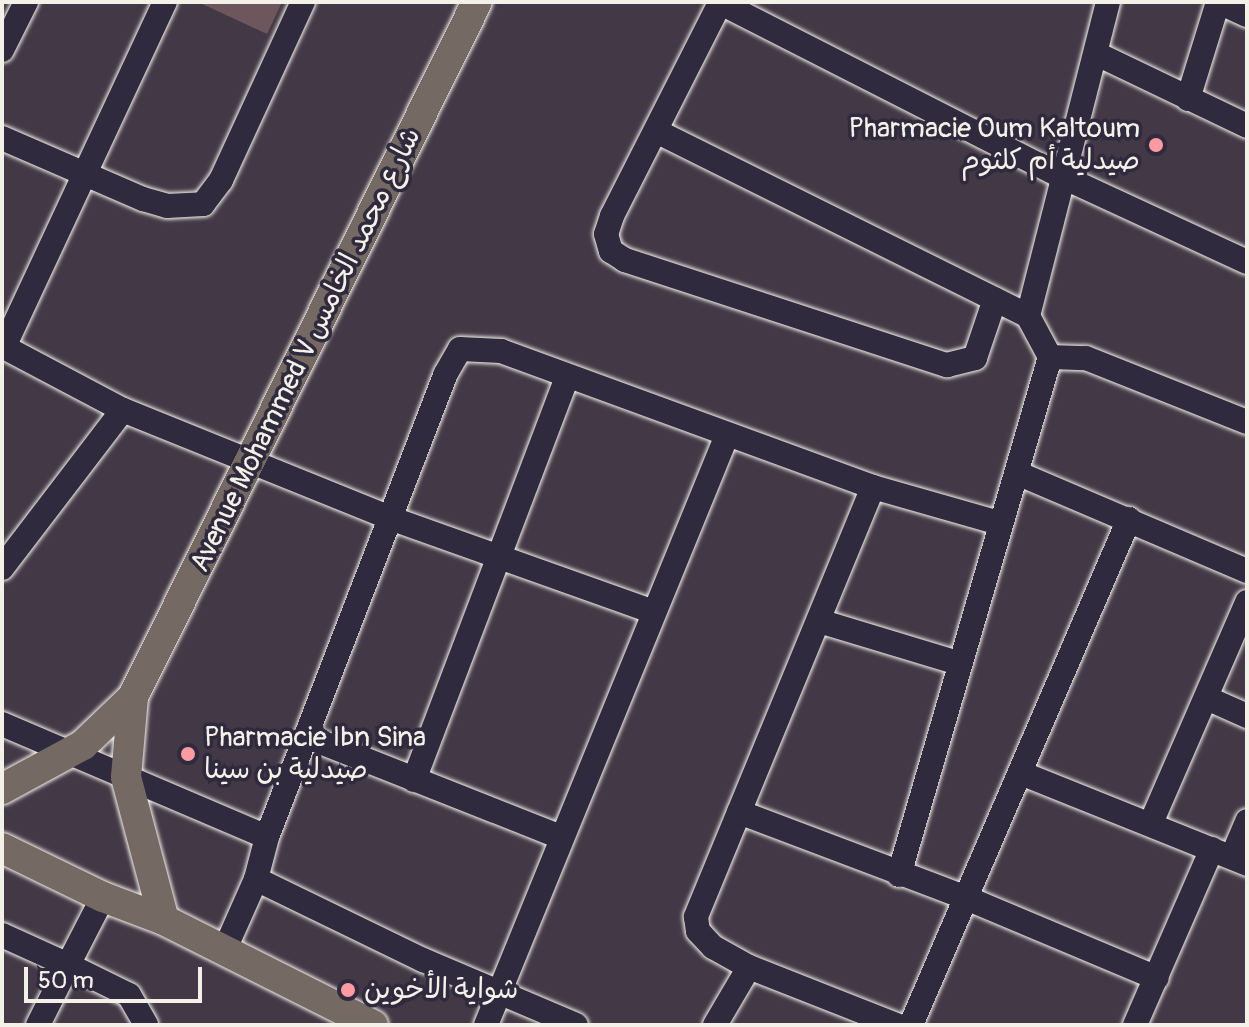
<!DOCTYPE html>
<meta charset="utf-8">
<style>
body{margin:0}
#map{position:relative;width:1249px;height:1027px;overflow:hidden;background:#423846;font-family:Pangolin,"Playpen Sans Arabic",sans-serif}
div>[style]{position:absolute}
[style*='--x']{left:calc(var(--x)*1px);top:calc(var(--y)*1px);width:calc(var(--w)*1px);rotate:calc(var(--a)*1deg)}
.building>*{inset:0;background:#6d575c}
.roads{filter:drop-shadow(0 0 2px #f4f1e8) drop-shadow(0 0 2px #f4f1e8)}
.minor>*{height:24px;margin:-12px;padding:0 12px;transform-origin:12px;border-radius:12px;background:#2f2a3d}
.major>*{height:30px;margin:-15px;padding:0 15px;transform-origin:15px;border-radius:15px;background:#756964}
.dots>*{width:22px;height:22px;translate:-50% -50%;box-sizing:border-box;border:4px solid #2f2a3d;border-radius:50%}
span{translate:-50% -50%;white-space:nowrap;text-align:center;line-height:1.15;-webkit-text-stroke:7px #2f2a3d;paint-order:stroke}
.poi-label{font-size:28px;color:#f4f1e8}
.right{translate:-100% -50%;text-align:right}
.left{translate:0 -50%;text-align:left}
.street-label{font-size:28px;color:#f4f1e8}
.frame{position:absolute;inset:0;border:4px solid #f4f1e8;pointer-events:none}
.scale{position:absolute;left:24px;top:967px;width:178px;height:36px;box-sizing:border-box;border:4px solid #f4f1e8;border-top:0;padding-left:10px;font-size:24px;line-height:28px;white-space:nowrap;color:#f4f1e8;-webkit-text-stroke:6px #2f2a3d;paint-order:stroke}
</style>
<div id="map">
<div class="building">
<div style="clip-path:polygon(198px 2px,282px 2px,267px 34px)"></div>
</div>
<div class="roads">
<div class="minor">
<div style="--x:719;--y:2;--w:388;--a:27"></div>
<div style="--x:1065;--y:178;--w:200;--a:24.8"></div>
<div style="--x:1219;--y:2;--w:31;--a:25"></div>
<div style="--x:720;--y:3;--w:239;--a:116.9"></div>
<div style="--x:612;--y:216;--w:19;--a:108"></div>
<div style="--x:606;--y:234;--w:18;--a:74"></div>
<div style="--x:611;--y:251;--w:17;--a:33"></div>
<div style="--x:625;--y:260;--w:339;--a:18.1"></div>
<div style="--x:947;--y:365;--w:29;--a:-14"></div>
<div style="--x:975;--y:358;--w:62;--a:-71.3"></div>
<div style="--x:2;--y:50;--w:54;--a:-63.4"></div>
<div style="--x:1097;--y:54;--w:166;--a:25.6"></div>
<div style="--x:1188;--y:99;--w:102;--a:-72.8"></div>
<div style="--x:658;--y:132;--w:413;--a:26.4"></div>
<div style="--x:1028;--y:316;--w:47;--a:61.8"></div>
<div style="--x:1050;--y:357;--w:36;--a:2"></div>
<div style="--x:1086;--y:358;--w:173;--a:21.7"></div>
<div style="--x:2;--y:138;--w:154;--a:23.4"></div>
<div style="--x:143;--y:199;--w:25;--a:16"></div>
<div style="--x:167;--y:206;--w:36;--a:-3"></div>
<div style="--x:203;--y:204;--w:30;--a:-53"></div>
<div style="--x:221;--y:180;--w:196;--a:-65.3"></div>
<div style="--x:1028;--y:316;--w:324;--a:-75.7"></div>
<div style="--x:123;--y:410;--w:288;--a:22"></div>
<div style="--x:390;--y:518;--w:280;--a:19.6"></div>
<div style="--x:1017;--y:473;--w:250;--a:23.1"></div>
<div style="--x:873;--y:487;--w:465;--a:112.4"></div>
<div style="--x:696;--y:917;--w:14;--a:82"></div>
<div style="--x:698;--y:931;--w:22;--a:47"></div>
<div style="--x:713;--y:947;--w:41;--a:29.1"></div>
<div style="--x:749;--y:967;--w:158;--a:21.5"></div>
<div style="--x:2;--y:568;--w:199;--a:-52.6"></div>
<div style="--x:123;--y:410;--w:135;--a:-152.1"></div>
<div style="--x:4;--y:347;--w:381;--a:-65"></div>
<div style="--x:819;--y:621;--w:145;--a:16.8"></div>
<div style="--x:1209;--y:699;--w:42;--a:24.1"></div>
<div style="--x:2;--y:724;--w:288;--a:23.1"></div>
<div style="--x:308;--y:737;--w:271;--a:21.6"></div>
<div style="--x:1021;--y:773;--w:244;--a:21.9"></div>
<div style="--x:414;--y:780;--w:430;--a:-69.2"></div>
<div style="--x:739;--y:812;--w:241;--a:20.7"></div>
<div style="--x:964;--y:897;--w:209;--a:22.8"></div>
<div style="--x:1151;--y:823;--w:241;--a:-66.5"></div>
<div style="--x:1232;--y:857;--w:39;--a:-67"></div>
<div style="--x:899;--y:875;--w:540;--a:-73.75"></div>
<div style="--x:256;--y:879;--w:186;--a:25.9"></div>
<div style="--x:423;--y:960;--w:166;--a:23"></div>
<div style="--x:2;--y:935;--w:72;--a:24.4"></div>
<div style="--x:68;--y:965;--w:76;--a:-62.8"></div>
<div style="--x:225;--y:949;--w:77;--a:-66.1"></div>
<div style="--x:256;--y:879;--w:43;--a:-75.3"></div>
<div style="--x:267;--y:837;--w:495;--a:-68.9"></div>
<div style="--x:445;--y:375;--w:30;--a:-60"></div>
<div style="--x:460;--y:349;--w:41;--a:2.8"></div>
<div style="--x:501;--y:351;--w:396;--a:20.1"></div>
<div style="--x:873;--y:487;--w:131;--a:15.9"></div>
<div style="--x:38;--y:1025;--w:67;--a:-63.4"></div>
<div style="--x:68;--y:965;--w:68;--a:26.2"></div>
<div style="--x:129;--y:995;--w:34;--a:60"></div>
<div style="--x:486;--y:1025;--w:637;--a:-67.78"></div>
<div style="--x:715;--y:1025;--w:67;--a:-59.6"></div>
<div style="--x:911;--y:1025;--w:551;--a:-66.69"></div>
<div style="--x:1135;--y:1025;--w:192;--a:-66.4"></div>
</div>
<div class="major">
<div style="--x:2;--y:789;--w:92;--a:-28.5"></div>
<div style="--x:83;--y:745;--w:69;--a:-43.8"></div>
<div style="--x:2;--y:848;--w:112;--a:25.9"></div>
<div style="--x:103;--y:897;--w:65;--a:20.7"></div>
<div style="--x:164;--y:920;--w:234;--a:26.7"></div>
<div style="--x:164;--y:920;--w:148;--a:-104.9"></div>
<div style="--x:126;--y:777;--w:80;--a:-85"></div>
<div style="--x:133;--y:697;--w:775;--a:-63.67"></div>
</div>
</div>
<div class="dots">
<div style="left:1156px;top:145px;background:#ff9aa2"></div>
<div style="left:188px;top:754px;background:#ff9aa2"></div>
<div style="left:348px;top:990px;background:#ff9aa2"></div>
</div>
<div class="poi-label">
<span class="right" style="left:1140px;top:145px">Pharmacie Oum Kaltoum<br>صيدلية أم كلثوم</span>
<span class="left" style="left:204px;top:754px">Pharmacie Ibn Sina<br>صيدلية بن سينا</span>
<span class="left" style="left:364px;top:990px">شواية الأخوين</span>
</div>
<div class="street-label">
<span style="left:306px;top:350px;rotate:-64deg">Avenue Mohammed V شارع محمد الخامس</span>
</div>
<div class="frame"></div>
<div class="scale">50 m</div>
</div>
